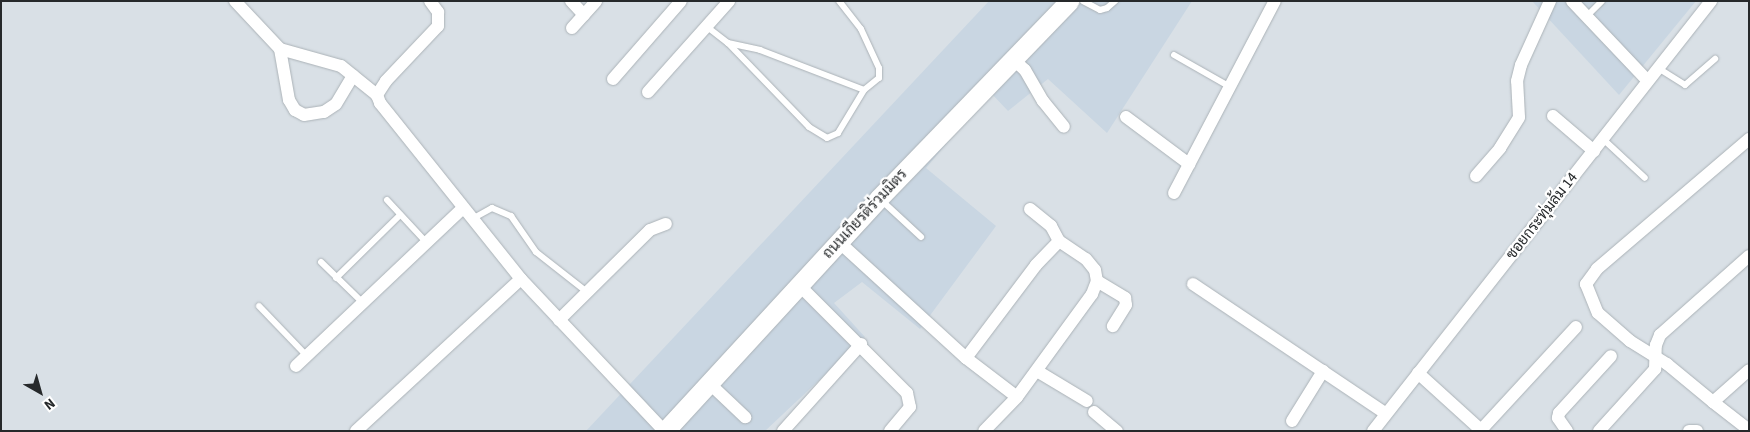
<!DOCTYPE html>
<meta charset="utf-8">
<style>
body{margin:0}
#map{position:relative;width:1750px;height:432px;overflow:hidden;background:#d9e0e6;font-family:"Source Sans 3",Sarabun,sans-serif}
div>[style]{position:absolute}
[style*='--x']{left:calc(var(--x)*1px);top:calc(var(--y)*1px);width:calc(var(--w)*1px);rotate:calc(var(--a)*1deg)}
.built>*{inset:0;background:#c9d6e2}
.roads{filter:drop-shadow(0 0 1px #abb2b7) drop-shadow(0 0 1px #abb2b7)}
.lane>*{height:6px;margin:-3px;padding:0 3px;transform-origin:3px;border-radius:3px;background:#fff}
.street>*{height:12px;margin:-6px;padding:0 6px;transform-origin:6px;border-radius:6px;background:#fff}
.secondary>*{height:19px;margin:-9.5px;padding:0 9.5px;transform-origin:9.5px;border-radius:9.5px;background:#fff}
span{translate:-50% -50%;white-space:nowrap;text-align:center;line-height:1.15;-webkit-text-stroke:4.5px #fff;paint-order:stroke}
.street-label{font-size:15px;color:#26292b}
.frame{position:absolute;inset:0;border:2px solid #26292b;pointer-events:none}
.north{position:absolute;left:15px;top:367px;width:50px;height:50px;-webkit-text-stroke:4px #fff;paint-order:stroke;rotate:142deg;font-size:14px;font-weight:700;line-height:20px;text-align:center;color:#26292b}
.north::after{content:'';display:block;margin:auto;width:18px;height:22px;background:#26292b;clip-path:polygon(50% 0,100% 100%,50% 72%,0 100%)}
</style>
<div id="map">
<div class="built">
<div style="clip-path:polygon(989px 1px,1192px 1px,1107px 133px,1048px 79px,1008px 111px,990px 92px,926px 168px,996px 226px,920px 329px,862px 282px,834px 303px,865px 337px,765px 431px,586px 431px)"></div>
<div style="clip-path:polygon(1532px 1px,1696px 1px,1619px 95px)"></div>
</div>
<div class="roads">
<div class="lane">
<div style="--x:1083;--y:1;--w:19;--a:28"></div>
<div style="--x:1100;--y:10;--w:7;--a:-16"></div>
<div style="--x:1107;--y:8;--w:11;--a:-41"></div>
<div style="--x:1587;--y:16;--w:21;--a:-45"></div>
<div style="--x:706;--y:26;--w:28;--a:38"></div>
<div style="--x:728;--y:43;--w:33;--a:12"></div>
<div style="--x:760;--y:50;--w:111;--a:21"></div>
<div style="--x:864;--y:90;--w:19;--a:-39"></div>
<div style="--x:879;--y:78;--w:10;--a:-90"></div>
<div style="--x:879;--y:68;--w:43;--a:-114.8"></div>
<div style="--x:861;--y:29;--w:36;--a:-128"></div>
<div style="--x:728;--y:43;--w:117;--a:46"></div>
<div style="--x:809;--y:127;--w:21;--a:31"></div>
<div style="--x:827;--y:138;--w:12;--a:-24"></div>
<div style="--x:838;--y:133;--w:50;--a:-58.8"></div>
<div style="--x:1174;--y:55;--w:64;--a:29.7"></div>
<div style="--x:1658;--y:68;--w:32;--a:32"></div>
<div style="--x:1685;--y:85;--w:40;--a:-41"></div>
<div style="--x:1603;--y:139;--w:57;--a:42.9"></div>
<div style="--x:880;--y:199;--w:56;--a:42.8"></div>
<div style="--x:387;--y:200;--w:59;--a:47.1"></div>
<div style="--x:472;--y:219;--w:23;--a:-29"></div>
<div style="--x:492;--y:208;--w:21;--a:23"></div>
<div style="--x:511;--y:216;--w:44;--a:55.2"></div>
<div style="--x:536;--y:252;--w:65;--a:38.1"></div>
<div style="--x:321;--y:262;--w:59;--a:44.3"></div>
<div style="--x:336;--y:278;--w:90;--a:-44.5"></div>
<div style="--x:259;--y:306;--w:69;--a:46.2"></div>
</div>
<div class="street">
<div style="--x:235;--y:1;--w:66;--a:46.8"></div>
<div style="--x:280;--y:49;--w:63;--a:15.6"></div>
<div style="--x:341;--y:66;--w:46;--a:38.9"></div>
<div style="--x:430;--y:1;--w:14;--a:54"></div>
<div style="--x:438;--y:12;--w:14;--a:90"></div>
<div style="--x:438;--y:26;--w:76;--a:133.4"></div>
<div style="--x:386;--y:81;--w:17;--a:123"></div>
<div style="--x:377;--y:95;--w:9;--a:69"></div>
<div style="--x:380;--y:103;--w:226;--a:51.3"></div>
<div style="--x:571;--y:1;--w:19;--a:47"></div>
<div style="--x:1572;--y:1;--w:110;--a:46.5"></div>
<div style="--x:572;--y:28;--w:36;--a:-48"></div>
<div style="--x:280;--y:49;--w:52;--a:80"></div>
<div style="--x:289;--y:100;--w:12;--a:59"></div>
<div style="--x:295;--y:110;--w:10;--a:29"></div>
<div style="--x:304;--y:115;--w:20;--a:-9"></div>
<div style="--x:324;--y:112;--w:14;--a:-34"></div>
<div style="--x:336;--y:104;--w:33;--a:-59"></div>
<div style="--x:1013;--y:59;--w:16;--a:43"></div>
<div style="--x:1025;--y:70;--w:36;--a:60"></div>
<div style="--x:1043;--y:101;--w:33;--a:51"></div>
<div style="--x:613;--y:79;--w:103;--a:-48.9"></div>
<div style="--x:648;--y:92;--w:122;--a:-48.3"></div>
<div style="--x:1553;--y:116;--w:54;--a:40.5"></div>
<div style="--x:1126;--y:117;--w:79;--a:36.7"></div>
<div style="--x:1749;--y:139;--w:200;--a:139.5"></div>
<div style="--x:1597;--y:269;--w:19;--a:126"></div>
<div style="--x:1586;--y:284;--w:31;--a:68"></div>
<div style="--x:1598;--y:313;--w:43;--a:41.2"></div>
<div style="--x:1630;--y:341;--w:44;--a:31.9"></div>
<div style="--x:1667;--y:364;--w:60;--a:39.6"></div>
<div style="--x:1713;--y:402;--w:48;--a:-41.6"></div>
<div style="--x:1476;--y:176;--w:37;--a:-49"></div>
<div style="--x:1500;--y:148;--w:36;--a:-58"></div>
<div style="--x:1519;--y:117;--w:36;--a:-93"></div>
<div style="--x:1517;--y:81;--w:16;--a:-76"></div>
<div style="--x:1521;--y:65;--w:70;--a:-65.6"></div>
<div style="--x:1174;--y:193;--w:217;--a:-62.3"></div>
<div style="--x:1030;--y:209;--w:27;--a:39"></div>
<div style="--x:1051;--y:226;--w:17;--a:62"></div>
<div style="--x:839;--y:242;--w:172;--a:42.4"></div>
<div style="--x:966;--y:358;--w:64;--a:37.4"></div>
<div style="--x:1017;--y:397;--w:47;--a:134.1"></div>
<div style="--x:1097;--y:281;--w:33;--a:31"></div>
<div style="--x:1125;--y:298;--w:7;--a:82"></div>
<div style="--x:1126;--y:305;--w:25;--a:122"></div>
<div style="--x:1193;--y:284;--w:231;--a:33.9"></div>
<div style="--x:799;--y:285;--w:153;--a:45"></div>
<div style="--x:907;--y:393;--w:14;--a:78"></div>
<div style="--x:910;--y:407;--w:31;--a:130"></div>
<div style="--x:559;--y:320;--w:128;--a:-44.7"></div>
<div style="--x:650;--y:230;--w:17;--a:-21"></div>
<div style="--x:966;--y:358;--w:116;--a:-53"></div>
<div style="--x:1036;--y:265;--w:33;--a:-46"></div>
<div style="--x:1059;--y:241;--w:32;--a:34"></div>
<div style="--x:1086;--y:259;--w:14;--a:51"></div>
<div style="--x:1095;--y:270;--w:11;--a:80"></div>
<div style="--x:1097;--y:281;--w:14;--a:111"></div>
<div style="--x:1092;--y:294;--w:127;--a:126.1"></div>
<div style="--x:296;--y:366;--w:230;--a:-43.4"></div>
<div style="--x:1037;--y:371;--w:58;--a:31"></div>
<div style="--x:1418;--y:373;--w:86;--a:42.2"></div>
<div style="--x:709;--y:383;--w:50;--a:43.4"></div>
<div style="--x:1713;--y:402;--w:46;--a:37.9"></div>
<div style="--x:1094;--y:412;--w:30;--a:40"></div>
<div style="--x:1292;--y:421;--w:59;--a:-58.2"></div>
<div style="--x:1481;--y:430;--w:140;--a:-47.3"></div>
<div style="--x:356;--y:431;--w:224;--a:-42.7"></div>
<div style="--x:521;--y:279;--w:209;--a:46.7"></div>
<div style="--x:783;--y:431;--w:117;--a:-48.1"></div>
<div style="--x:1373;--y:431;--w:547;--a:-51.83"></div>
<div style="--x:1567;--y:431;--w:16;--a:-125"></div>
<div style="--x:1558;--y:418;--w:5;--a:-79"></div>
<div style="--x:1559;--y:413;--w:77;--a:-47.6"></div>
<div style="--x:1599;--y:431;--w:84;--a:-47.9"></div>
<div style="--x:1655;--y:369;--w:24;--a:-88"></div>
<div style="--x:1656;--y:345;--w:11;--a:-68"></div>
<div style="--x:1660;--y:335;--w:119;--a:-41.6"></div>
<div style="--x:1689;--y:431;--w:8;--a:0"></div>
</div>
<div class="secondary">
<div style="--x:665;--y:431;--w:316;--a:-47.4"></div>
<div style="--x:879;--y:198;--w:274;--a:-46"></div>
</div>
</div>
<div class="street-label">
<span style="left:865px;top:214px;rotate:-47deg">ถนนเกียรติร่วมมิตร</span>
<span style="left:1542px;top:216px;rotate:-52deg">ซอยกระทุ่มล้ม 14</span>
</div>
<div class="frame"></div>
<div class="north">N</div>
</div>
